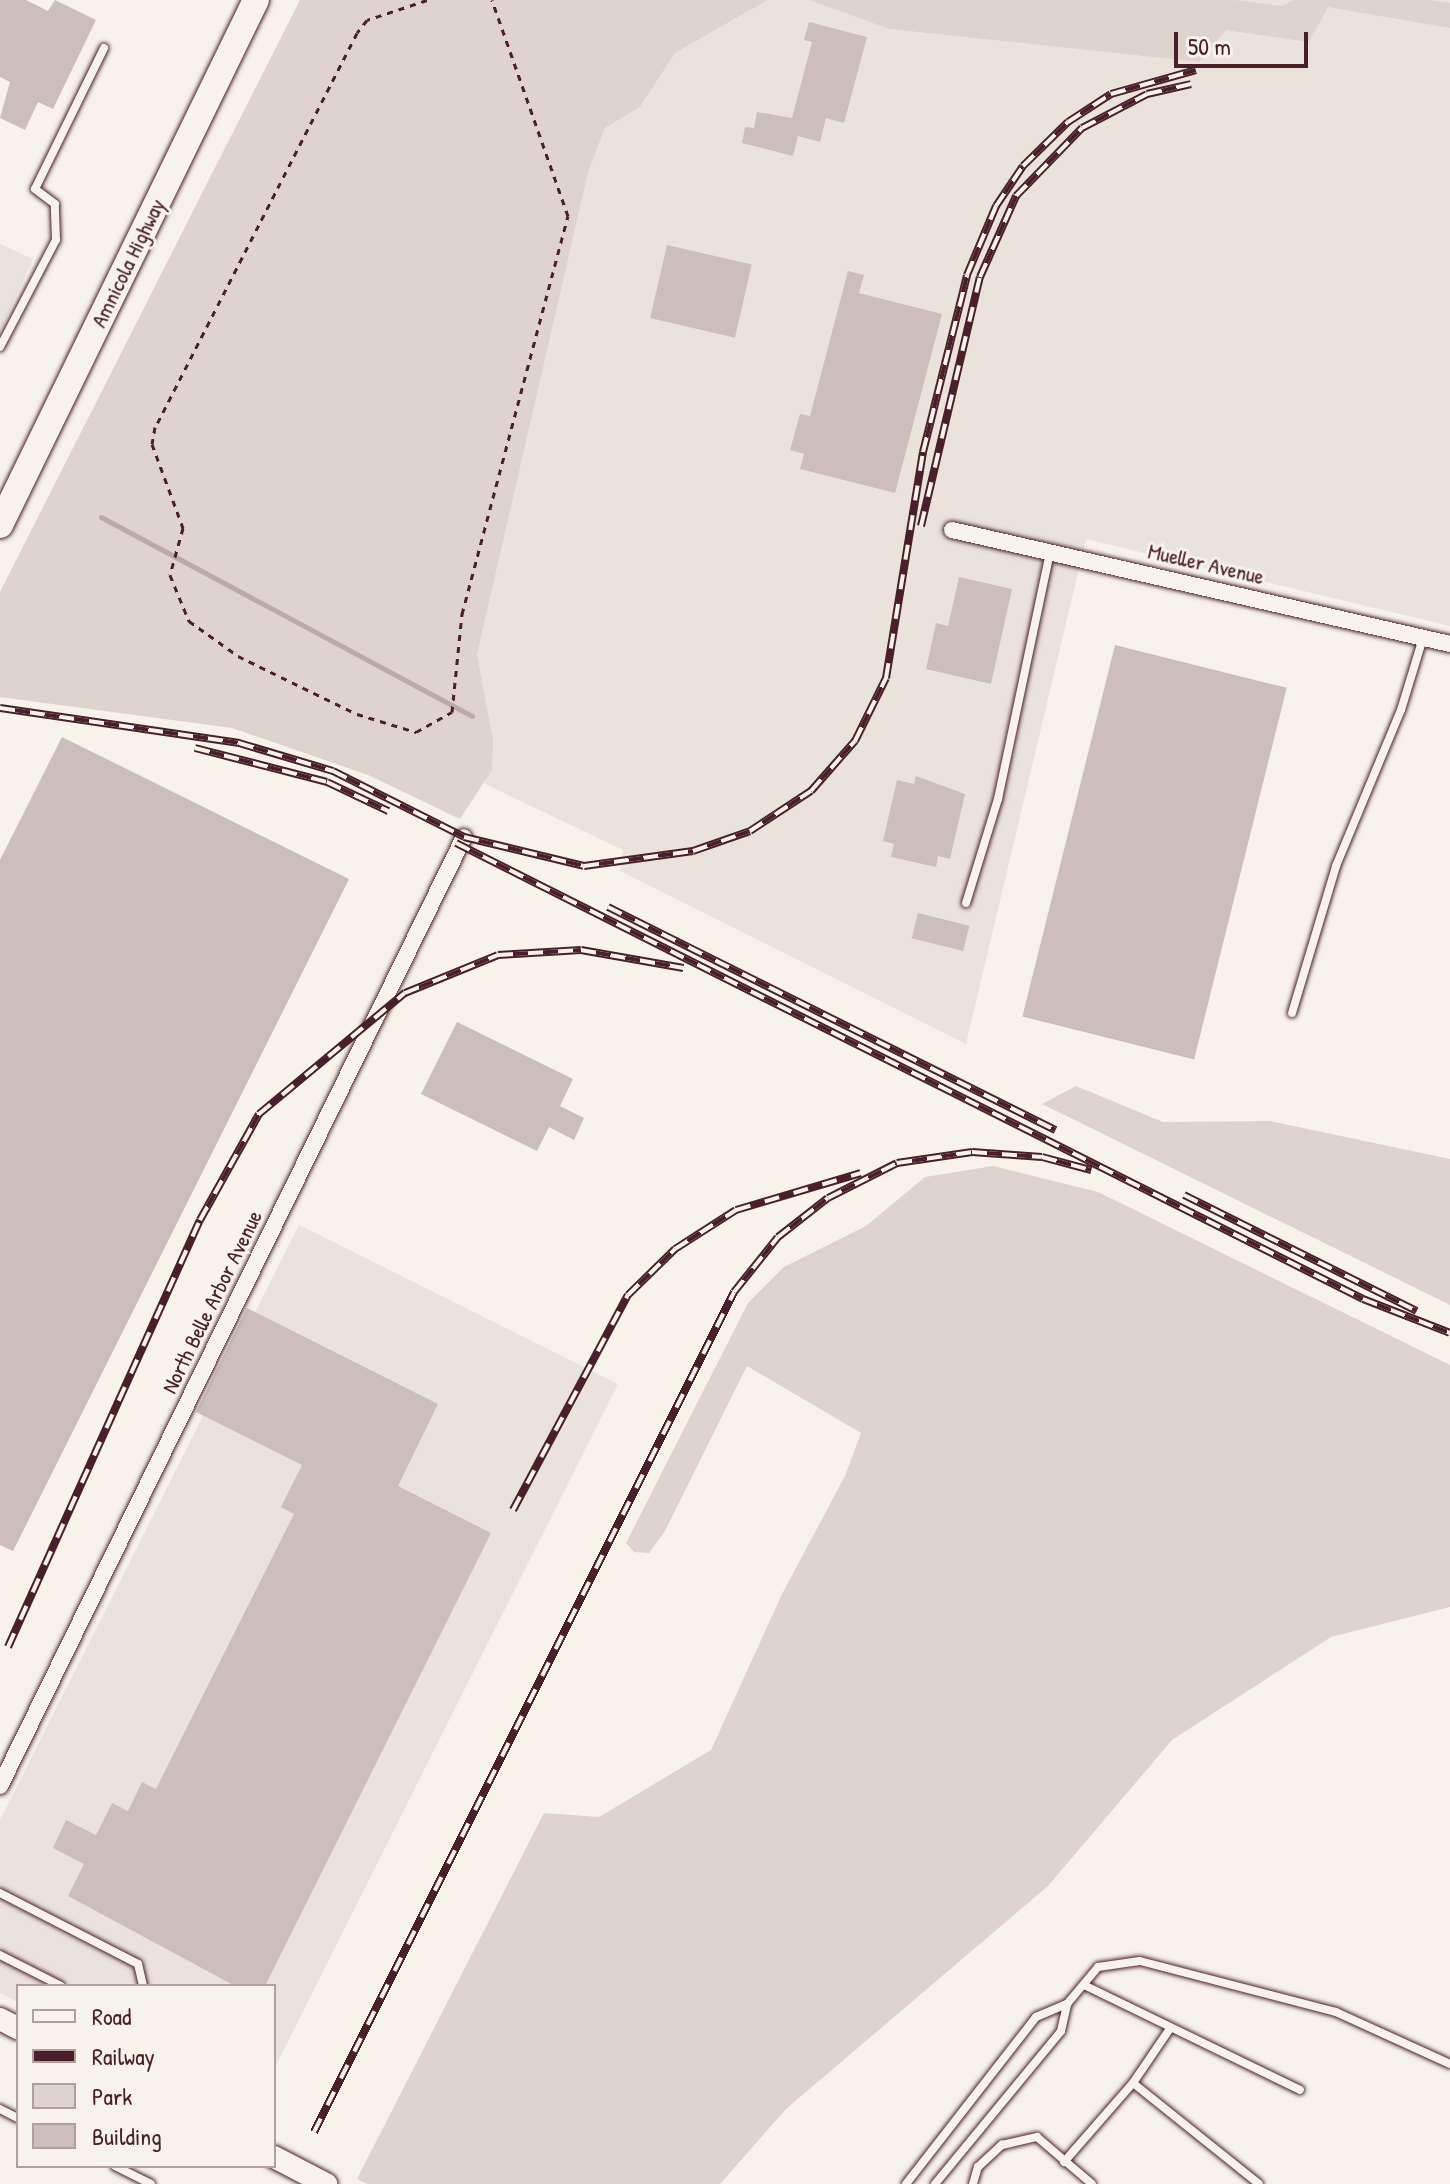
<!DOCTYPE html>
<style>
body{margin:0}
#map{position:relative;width:1450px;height:2184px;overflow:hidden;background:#f7f3e8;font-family:"Patrick Hand",sans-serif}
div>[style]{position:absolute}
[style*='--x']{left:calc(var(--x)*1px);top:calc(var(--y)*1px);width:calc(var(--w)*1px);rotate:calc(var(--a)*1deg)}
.built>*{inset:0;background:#eae3da}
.green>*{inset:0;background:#ded4cc}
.stream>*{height:5px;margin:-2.5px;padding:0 2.5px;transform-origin:2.5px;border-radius:2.5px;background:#bcaaa7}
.building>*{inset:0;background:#ccbfb9;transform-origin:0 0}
.path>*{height:3px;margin-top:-1.5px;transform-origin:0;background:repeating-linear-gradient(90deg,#4a1f2b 0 6px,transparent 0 12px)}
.roads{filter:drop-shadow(0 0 2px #4a1f2b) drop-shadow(0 0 2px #4a1f2b)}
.lane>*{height:8px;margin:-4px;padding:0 4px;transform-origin:4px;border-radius:4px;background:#f7f3e8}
.street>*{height:16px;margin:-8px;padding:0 8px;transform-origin:8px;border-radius:8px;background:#f7f3e8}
.secondary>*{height:22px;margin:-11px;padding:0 11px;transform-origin:11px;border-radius:11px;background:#f7f3e8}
.primary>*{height:26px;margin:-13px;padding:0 13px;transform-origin:13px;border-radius:13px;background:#f7f3e8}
.rail>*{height:8px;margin-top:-4px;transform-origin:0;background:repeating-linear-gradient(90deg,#f7f3e8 0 15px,#4a1f2b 0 30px);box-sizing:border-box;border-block:2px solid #4a1f2b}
span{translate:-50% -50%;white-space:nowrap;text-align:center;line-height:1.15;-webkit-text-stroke:6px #f7f3e8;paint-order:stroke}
.street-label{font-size:22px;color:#4a1f2b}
.legend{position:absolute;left:16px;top:1984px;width:260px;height:184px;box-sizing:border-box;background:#f7f3e8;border:2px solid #b29e9c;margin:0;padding:10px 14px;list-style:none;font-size:24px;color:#4a1f2b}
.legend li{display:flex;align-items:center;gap:16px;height:40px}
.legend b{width:40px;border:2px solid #b29e9c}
.scale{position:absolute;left:1174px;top:32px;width:134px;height:36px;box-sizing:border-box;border:4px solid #4a1f2b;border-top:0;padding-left:10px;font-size:24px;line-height:28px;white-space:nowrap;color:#4a1f2b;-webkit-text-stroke:6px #f7f3e8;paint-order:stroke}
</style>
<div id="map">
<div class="built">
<div style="clip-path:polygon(768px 0,809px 0,889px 29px,1198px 62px,1233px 0,1450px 0,1450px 626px,1086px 539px,966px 1044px,620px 871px,623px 850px,485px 784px,493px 739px,477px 655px,588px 173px,605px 128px,640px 107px,675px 53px)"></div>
<div style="clip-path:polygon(0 244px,33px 259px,0 331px)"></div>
<div style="clip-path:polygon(299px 1225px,618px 1384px,274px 2069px,274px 1986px,18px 1986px,18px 2002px,0 1993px,0 1820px)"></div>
</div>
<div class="green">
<div style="clip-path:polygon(300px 0,768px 0,675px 53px,640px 107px,605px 128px,588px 173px,477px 655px,493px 739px,492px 770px,460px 819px,368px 775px,232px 728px,0 697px,0 592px)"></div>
<div style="clip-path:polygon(809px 0,1234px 0,1281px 6px,1295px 0,1427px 0,1450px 3px,1450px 28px,1328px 7px,1309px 42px,1226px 30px,1199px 62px,889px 29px)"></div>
<div style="clip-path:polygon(1076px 1086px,1163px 1122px,1270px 1121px,1450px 1159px,1450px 1305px,1042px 1104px)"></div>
<div style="clip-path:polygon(993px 1166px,1098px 1192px,1450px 1365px,1450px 1607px,1331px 1637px,1172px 1740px,1048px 1886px,786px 2109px,720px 2184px,367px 2184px,357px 2179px,544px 1813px,599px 1817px,711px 1750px,782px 1594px,845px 1476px,861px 1433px,747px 1366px,665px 1531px,649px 1553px,634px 1552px,626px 1543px,748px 1303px,784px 1267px,866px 1226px,925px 1177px)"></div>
</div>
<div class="stream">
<div style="--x:101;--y:517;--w:421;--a:28.2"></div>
</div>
<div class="building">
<div style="clip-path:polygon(0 0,26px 0,48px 11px,55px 0,96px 20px,53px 109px,38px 102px,25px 130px,0 118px,10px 82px,0 77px)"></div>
<div style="clip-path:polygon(809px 22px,867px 37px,844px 123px,826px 118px,820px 142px,798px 136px,793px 156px,742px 143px,745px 127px,754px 128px,757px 112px,792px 118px,812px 42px,804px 40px)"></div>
<div style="left:667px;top:245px;width:87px;height:75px;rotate:13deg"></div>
<div style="clip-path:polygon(848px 271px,864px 275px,859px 293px,942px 314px,895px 493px,800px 469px,804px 454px,790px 450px,800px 414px,810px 416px)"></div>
<div style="clip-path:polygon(959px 577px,1012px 589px,991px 684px,926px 669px,936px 623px,948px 626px)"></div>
<div style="left:1115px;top:645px;width:177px;height:383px;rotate:14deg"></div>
<div style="clip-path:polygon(62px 737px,349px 879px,13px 1551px,0 1545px,0 860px)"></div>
<div style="clip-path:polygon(916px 776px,965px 794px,950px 859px,938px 856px,936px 867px,891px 857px,894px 844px,883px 841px,897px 780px,914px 784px)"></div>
<div style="left:918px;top:913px;width:53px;height:26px;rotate:14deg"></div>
<div style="clip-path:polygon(457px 1022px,573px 1079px,560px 1106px,584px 1118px,574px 1140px,549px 1127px,537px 1151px,421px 1094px)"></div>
<div style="clip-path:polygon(247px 1308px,438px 1404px,398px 1486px,491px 1533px,265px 1986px,235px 1986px,68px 1896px,84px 1864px,53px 1848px,66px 1820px,96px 1835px,112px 1803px,128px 1811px,142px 1782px,156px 1789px,294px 1514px,281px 1507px,302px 1465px,196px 1412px)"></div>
</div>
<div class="path">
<div style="--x:427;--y:0;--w:63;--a:161.6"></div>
<div style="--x:367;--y:20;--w:16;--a:128"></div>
<div style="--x:357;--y:33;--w:443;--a:117.1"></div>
<div style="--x:155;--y:427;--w:17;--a:100"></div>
<div style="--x:152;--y:444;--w:90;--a:69.7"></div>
<div style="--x:183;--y:528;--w:49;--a:105.5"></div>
<div style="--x:170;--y:575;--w:50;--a:67.6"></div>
<div style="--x:189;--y:621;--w:60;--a:35.5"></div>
<div style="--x:238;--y:656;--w:132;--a:26"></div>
<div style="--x:357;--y:714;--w:62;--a:17"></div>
<div style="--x:416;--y:732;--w:41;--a:-29.1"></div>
<div style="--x:452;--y:712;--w:99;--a:-84.2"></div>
<div style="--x:462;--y:614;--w:412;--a:-75.1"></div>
<div style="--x:568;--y:216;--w:229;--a:-109.4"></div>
</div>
<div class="roads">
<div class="lane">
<div style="--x:0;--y:347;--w:121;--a:-62.4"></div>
<div style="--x:56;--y:240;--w:36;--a:-92"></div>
<div style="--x:55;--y:204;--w:25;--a:-143"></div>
<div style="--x:35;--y:189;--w:157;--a:-63.9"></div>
<div style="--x:966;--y:903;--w:109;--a:-72.9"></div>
<div style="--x:998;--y:799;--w:251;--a:-78.1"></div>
<div style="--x:1292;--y:1013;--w:153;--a:-73.3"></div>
<div style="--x:1336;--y:866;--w:169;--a:-67.4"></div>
<div style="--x:1401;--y:710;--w:75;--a:-73"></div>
<div style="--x:0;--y:1893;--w:155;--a:27.2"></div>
<div style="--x:138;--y:1964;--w:23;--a:77"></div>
<div style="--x:0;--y:1955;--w:68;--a:26.9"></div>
<div style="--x:1084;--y:1985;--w:240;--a:25.9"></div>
<div style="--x:1133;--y:2083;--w:64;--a:-55.8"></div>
<div style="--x:0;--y:2109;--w:20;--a:27"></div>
<div style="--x:1064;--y:2162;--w:105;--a:-48.9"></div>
<div style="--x:1133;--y:2083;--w:161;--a:38.7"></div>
<div style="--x:115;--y:2166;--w:40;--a:26.6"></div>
<div style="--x:906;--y:2184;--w:212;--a:-52.1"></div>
<div style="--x:1036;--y:2017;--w:34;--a:-23"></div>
<div style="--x:935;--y:2184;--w:198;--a:-50.5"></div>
<div style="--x:1061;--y:2031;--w:28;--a:-77"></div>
<div style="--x:1067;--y:2004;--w:48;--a:-50"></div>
<div style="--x:1098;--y:1967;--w:42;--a:-8.1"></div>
<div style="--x:1140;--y:1961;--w:203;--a:14.6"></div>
<div style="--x:1336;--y:2012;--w:125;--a:24.5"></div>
<div style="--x:973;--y:2184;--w:18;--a:-74"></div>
<div style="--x:978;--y:2167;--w:33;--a:-43"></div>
<div style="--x:1002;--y:2145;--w:36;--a:-13"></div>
<div style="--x:1037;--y:2137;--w:72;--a:40.5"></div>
</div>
<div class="street">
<div style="--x:952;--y:530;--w:511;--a:12.89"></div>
<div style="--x:0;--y:1786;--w:1056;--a:-63.94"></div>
</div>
<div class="secondary">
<div style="--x:0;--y:2019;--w:20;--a:27"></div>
<div style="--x:274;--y:2157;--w:59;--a:27.4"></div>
</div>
<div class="primary">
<div style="--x:0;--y:525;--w:584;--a:-64.01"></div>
</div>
</div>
<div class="rail">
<div style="--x:921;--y:526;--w:256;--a:-76.7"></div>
<div style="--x:980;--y:277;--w:89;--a:-66"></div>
<div style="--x:1016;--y:196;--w:95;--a:-45.9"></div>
<div style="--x:1082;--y:128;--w:73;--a:-27.6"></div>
<div style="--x:1147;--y:94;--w:45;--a:-12.8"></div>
<div style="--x:0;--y:708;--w:242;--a:8.3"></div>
<div style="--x:239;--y:743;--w:98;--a:16.6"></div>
<div style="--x:333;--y:771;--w:147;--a:26.7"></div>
<div style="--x:464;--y:837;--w:123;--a:13.6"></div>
<div style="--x:584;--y:866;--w:110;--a:-7.8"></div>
<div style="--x:693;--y:851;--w:60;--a:-19.3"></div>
<div style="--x:750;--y:831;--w:73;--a:-33.3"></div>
<div style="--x:811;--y:791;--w:67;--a:-48.7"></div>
<div style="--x:855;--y:741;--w:70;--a:-63.8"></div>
<div style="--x:886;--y:678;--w:229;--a:-80.7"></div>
<div style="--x:923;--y:452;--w:182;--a:-76"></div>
<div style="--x:967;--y:275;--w:75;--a:-67.2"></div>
<div style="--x:996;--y:206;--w:48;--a:-56"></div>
<div style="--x:1023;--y:166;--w:63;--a:-44.4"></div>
<div style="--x:1068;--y:122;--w:51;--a:-33.1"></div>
<div style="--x:1111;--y:94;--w:88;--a:-15.8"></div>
<div style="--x:195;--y:748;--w:136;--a:14.4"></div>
<div style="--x:327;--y:782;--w:68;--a:25.4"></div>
<div style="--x:456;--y:843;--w:1015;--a:26.69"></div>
<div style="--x:1363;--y:1299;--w:93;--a:21.3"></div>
<div style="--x:608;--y:907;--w:500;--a:26.5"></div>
<div style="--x:1184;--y:1195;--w:260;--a:26.5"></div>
<div style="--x:513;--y:1510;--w:244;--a:-61.9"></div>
<div style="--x:628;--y:1295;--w:66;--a:-44.4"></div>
<div style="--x:675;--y:1249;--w:72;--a:-32.6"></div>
<div style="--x:736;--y:1210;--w:130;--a:-16.5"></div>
<div style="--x:8;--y:1647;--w:468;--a:-65.8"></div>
<div style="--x:200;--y:1220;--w:121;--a:-60.9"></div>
<div style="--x:259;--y:1114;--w:190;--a:-39.7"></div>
<div style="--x:405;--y:993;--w:100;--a:-22.2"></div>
<div style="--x:498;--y:955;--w:83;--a:-3.4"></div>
<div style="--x:581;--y:950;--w:104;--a:10"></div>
<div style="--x:314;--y:2132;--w:939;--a:-63.43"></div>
<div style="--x:734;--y:1292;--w:70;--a:-51.3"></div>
<div style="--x:778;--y:1237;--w:63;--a:-38"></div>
<div style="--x:828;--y:1198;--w:77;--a:-26.9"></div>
<div style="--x:897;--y:1163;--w:76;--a:-8.3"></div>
<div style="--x:972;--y:1152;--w:70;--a:4.1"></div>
<div style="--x:1042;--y:1157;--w:51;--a:14.9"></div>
</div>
<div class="street-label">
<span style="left:128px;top:263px;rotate:-64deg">Amnicola Highway</span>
<span style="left:1206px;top:564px;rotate:13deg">Mueller Avenue</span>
<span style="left:212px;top:1302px;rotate:-64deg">North Belle Arbor Avenue</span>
</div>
<ul class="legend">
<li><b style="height:10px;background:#f7f3e8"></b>Road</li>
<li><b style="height:10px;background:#4a1f2b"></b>Railway</li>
<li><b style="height:22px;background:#ded4cc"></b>Park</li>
<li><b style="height:22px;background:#ccbfb9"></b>Building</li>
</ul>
<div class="scale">50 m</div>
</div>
